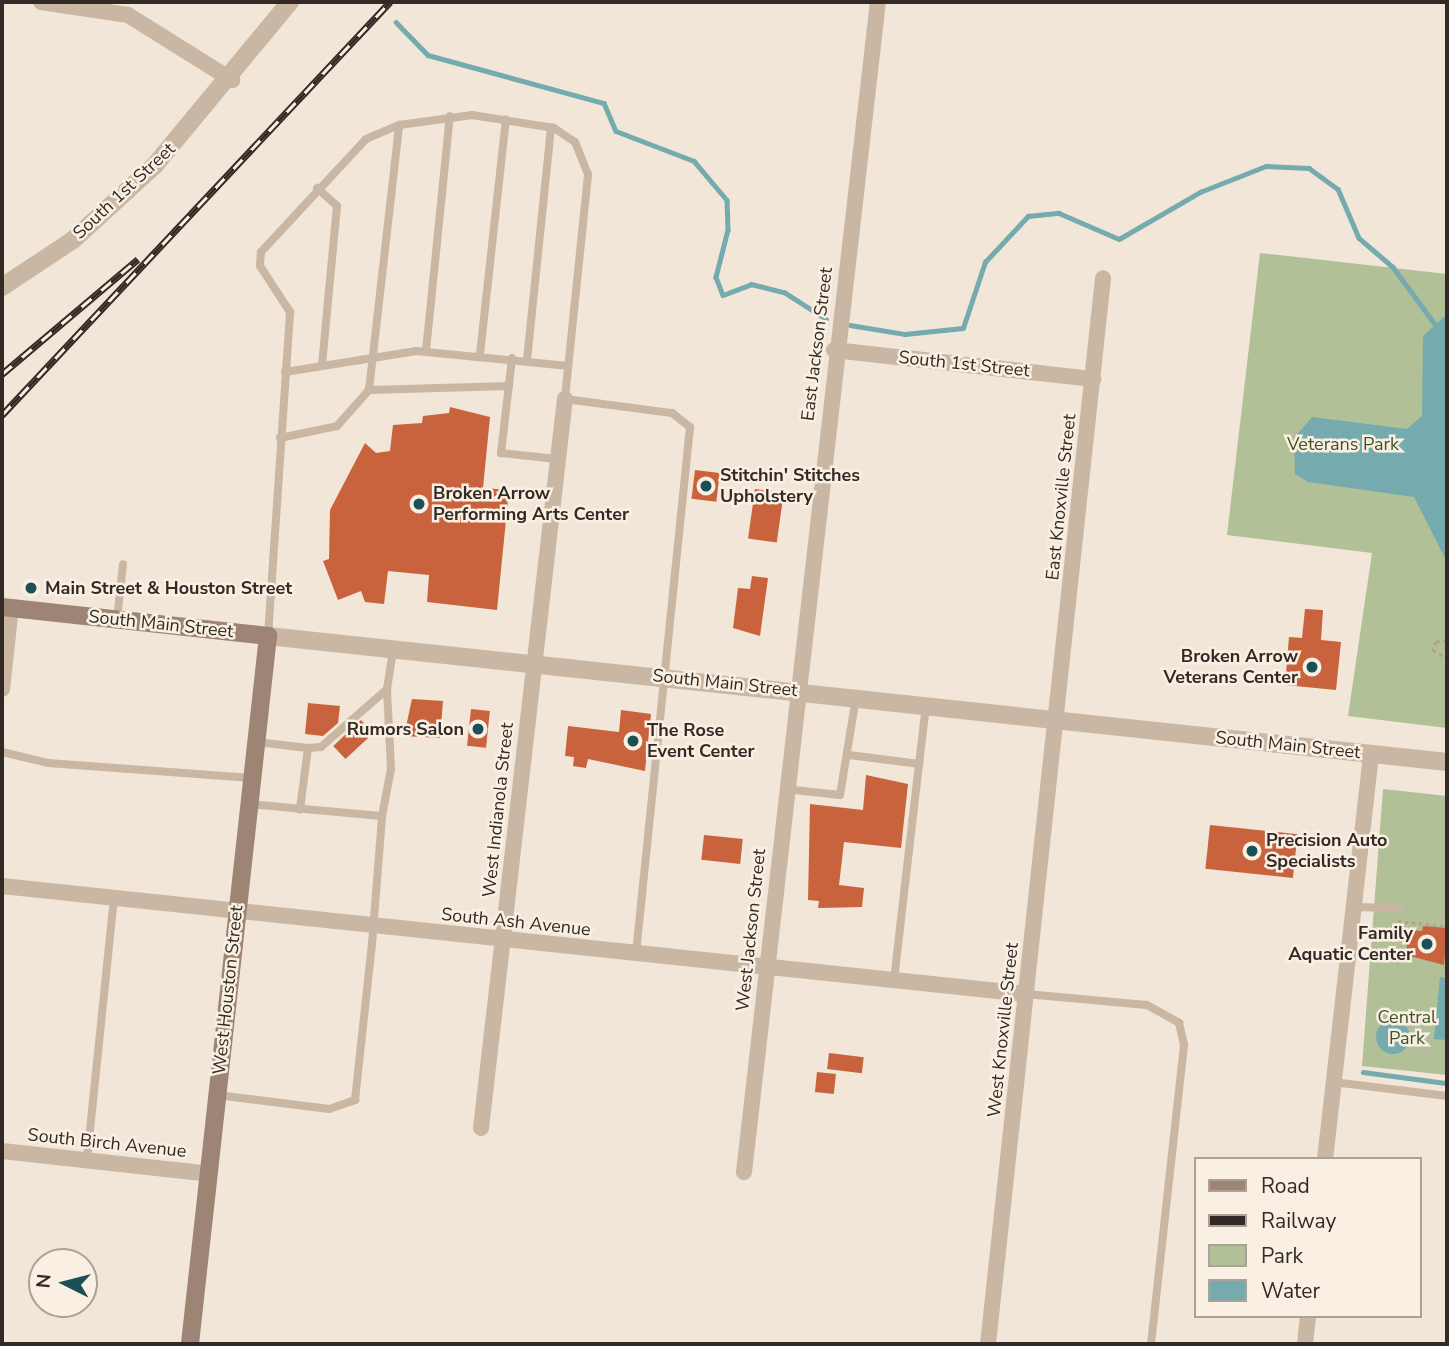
<!DOCTYPE html>
<style>
body{margin:0}
#map{position:relative;width:1449px;height:1346px;overflow:hidden;background:#f1e6d7;font-family:"Nunito Sans",sans-serif}
div>[style]{position:absolute}
[style*='--x']{left:calc(var(--x)*1px);top:calc(var(--y)*1px);width:calc(var(--w)*1px);rotate:calc(var(--a)*1deg)}
.green>*{inset:0;background:#b1c097}
.water>*{inset:0;background:#75abaf}
.round{border-radius:50%}
.stream>*{height:4.5px;margin:-2.25px;padding:0 2.25px;transform-origin:2.25px;border-radius:2.25px;background:#75abaf}
.building>*{inset:0;background:#c9633d;transform-origin:0 0}
.path>*{height:2.5px;margin-top:-1.25px;transform-origin:0;background:repeating-linear-gradient(90deg,#b59f8d 0 3.5px,transparent 0 7px)}
.service>*{height:8px;margin:-4px;padding:0 4px;transform-origin:4px;border-radius:4px;background:#c9b6a3}
.minor>*{height:16px;margin:-8px;padding:0 8px;transform-origin:8px;border-radius:8px;background:#c9b6a3}
.tertiary>*{height:18px;margin:-9px;padding:0 9px;transform-origin:9px;border-radius:9px;background:#c9b6a3}
.secondary>*{height:18px;margin:-9px;padding:0 9px;transform-origin:9px;border-radius:9px;background:#9d8474}
.rail>*{height:7px;margin-top:-3.5px;transform-origin:0;background:repeating-linear-gradient(90deg,#f9f0e3 0 13px,#342a25 0 26px);box-sizing:border-box;border-block:2px solid #342a25}
.dots>*{width:19px;height:19px;translate:-50% -50%;box-sizing:border-box;border:4px solid #f9f0e3;border-radius:50%}
span{translate:-50% -50%;white-space:nowrap;text-align:center;line-height:1.15;-webkit-text-stroke:5px #f9f0e3;paint-order:stroke}
.street-label{font-size:18px;color:#342a25}
.park-label{font-size:18px;color:#425328}
.poi-label{font-size:18px;color:#342a25;font-weight:700}
.left{translate:0 -50%;text-align:left}
.right{translate:-100% -50%;text-align:right}
.frame{position:absolute;inset:0;border:4px solid #342a25;pointer-events:none}
.legend{position:absolute;left:1194px;top:1157px;width:228px;height:161px;box-sizing:border-box;background:#f9f0e3;border:2px solid #aaa197;margin:0;padding:9px 12px;list-style:none;font-size:21px;color:#342a25}
.legend li{display:flex;align-items:center;gap:14px;height:35px}
.legend b{width:35px;border:2px solid #aaa197}
.north{position:absolute;left:28px;top:1248px;width:70px;height:70px;box-sizing:border-box;background:#f9f0e3;border:2px solid #aaa197;border-radius:50%;rotate:276deg;font-size:19px;font-weight:700;line-height:28px;text-align:center;color:#342a25}
.north::after{content:'';display:block;margin:auto;width:24px;height:32px;background:#1a5056;clip-path:polygon(50% 0,100% 100%,50% 72%,0 100%)}
</style>
<div id="map">
<div class="green">
<div style="clip-path:polygon(1260px 253px,1447px 274px,1447px 728px,1348px 716px,1372px 553px,1227px 535px)"></div>
<div style="clip-path:polygon(1383px 789px,1447px 796px,1447px 1075px,1362px 1066px)"></div>
</div>
<div class="water">
<div style="clip-path:polygon(1447px 314px,1447px 562px,1414px 497px,1308px 482px,1295px 474px,1294px 438px,1312px 417px,1407px 429px,1422px 416px,1423px 336px)"></div>
<div style="clip-path:polygon(1440px 977px,1447px 978px,1447px 1040px,1434px 1039px)"></div>
<div class="round" style="left:1376px;top:1020px;width:34px;height:34px"></div>
</div>
<div class="stream">
<div style="--x:396;--y:22;--w:46;--a:45.9"></div>
<div style="--x:428;--y:55;--w:182;--a:15.3"></div>
<div style="--x:604;--y:103;--w:30;--a:67"></div>
<div style="--x:616;--y:131;--w:84;--a:21"></div>
<div style="--x:694;--y:161;--w:51;--a:49.8"></div>
<div style="--x:727;--y:200;--w:30;--a:88"></div>
<div style="--x:728;--y:230;--w:49;--a:104.3"></div>
<div style="--x:716;--y:277;--w:19;--a:69"></div>
<div style="--x:723;--y:295;--w:30;--a:-21"></div>
<div style="--x:751;--y:284;--w:34;--a:14"></div>
<div style="--x:784;--y:292;--w:50;--a:32.7"></div>
<div style="--x:850;--y:325;--w:56;--a:9.3"></div>
<div style="--x:905;--y:334;--w:58;--a:-5.9"></div>
<div style="--x:963;--y:328;--w:70;--a:-71.6"></div>
<div style="--x:985;--y:262;--w:63;--a:-46.9"></div>
<div style="--x:1028;--y:216;--w:31;--a:-6"></div>
<div style="--x:1059;--y:213;--w:65;--a:23.4"></div>
<div style="--x:1119;--y:239;--w:94;--a:-30.1"></div>
<div style="--x:1200;--y:192;--w:71;--a:-21.5"></div>
<div style="--x:1266;--y:166;--w:43;--a:2.7"></div>
<div style="--x:1309;--y:168;--w:36;--a:36"></div>
<div style="--x:1338;--y:189;--w:53;--a:66.8"></div>
<div style="--x:1359;--y:238;--w:45;--a:40.5"></div>
<div style="--x:1393;--y:267;--w:71;--a:53.6"></div>
<div style="--x:1363;--y:1072;--w:85;--a:7.5"></div>
</div>
<div class="building">
<div style="clip-path:polygon(450px 407px,490px 417px,483px 488px,509px 490px,497px 610px,427px 602px,429px 575px,388px 571px,384px 604px,365px 602px,361px 591px,338px 600px,323px 561px,329px 559px,330px 510px,365px 443px,376px 453px,390px 451px,393px 425px,422px 423px,423px 416px,449px 413px)"></div>
<div style="left:695px;top:470px;width:25px;height:29px;rotate:7deg"></div>
<div style="left:755px;top:489px;width:29px;height:50px;rotate:8deg"></div>
<div style="clip-path:polygon(752px 576px,768px 578px,760px 636px,733px 628px,738px 588px,750px 589px)"></div>
<div style="clip-path:polygon(1305px 609px,1323px 610px,1321px 640px,1341px 642px,1336px 690px,1285px 685px,1289px 637px,1302px 638px)"></div>
<div style="clip-path:polygon(412px 699px,443px 701px,440px 738px,404px 736px)"></div>
<div style="clip-path:polygon(308px 703px,340px 706px,338px 723px,323px 736px,305px 734px)"></div>
<div style="left:471px;top:709px;width:19px;height:37px;rotate:6deg"></div>
<div style="clip-path:polygon(621px 710px,651px 714px,645px 771px,588px 759px,586px 768px,573px 766px,574px 757px,565px 756px,568px 726px,619px 732px)"></div>
<div style="left:361px;top:720px;width:18px;height:38px;rotate:47deg"></div>
<div style="clip-path:polygon(866px 775px,908px 784px,901px 848px,844px 842px,839px 885px,864px 888px,862px 907px,818px 908px,819px 901px,808px 900px,810px 804px,863px 810px)"></div>
<div style="left:1210px;top:825px;width:88px;height:44px;rotate:6deg"></div>
<div style="left:704px;top:835px;width:39px;height:25px;rotate:6deg"></div>
<div style="clip-path:polygon(1423px 926px,1447px 928px,1444px 965px,1406px 955px,1408px 930px,1422px 931px)"></div>
<div style="left:829px;top:1053px;width:35px;height:16px;rotate:7deg"></div>
<div style="left:817px;top:1072px;width:19px;height:20px;rotate:6deg"></div>
</div>
<div class="path">
<div style="--x:1447;--y:641;--w:11;--a:175"></div>
<div style="--x:1436;--y:642;--w:9;--a:111"></div>
<div style="--x:1433;--y:650;--w:16;--a:30"></div>
<div style="--x:1398;--y:921;--w:49;--a:5.8"></div>
</div>
<div class="service">
<div style="--x:317;--y:188;--w:27;--a:42"></div>
<div style="--x:337;--y:206;--w:160;--a:95.4"></div>
<div style="--x:426;--y:351;--w:236;--a:-84.2"></div>
<div style="--x:480;--y:354;--w:236;--a:-83.7"></div>
<div style="--x:512;--y:358;--w:96;--a:96.6"></div>
<div style="--x:501;--y:453;--w:56;--a:6.1"></div>
<div style="--x:527;--y:360;--w:234;--a:-84.1"></div>
<div style="--x:285;--y:372;--w:133;--a:-9.1"></div>
<div style="--x:416;--y:351;--w:153;--a:5.6"></div>
<div style="--x:369;--y:390;--w:140;--a:-1.6"></div>
<div style="--x:280;--y:438;--w:58;--a:-11.9"></div>
<div style="--x:337;--y:426;--w:48;--a:-48.4"></div>
<div style="--x:369;--y:390;--w:267;--a:-83.5"></div>
<div style="--x:117;--y:620;--w:56;--a:-83.9"></div>
<div style="--x:268;--y:636;--w:325;--a:-86.1"></div>
<div style="--x:290;--y:312;--w:55;--a:-123.1"></div>
<div style="--x:260;--y:266;--w:14;--a:-86"></div>
<div style="--x:261;--y:252;--w:154;--a:-47.1"></div>
<div style="--x:366;--y:139;--w:36;--a:-23"></div>
<div style="--x:399;--y:125;--w:74;--a:-7.8"></div>
<div style="--x:472;--y:115;--w:83;--a:9"></div>
<div style="--x:554;--y:128;--w:25;--a:34"></div>
<div style="--x:575;--y:142;--w:35;--a:68"></div>
<div style="--x:588;--y:175;--w:225;--a:95.9"></div>
<div style="--x:565;--y:399;--w:108;--a:7.5"></div>
<div style="--x:672;--y:413;--w:23;--a:38"></div>
<div style="--x:690;--y:427;--w:529;--a:95.86"></div>
<div style="--x:257;--y:742;--w:51;--a:6.7"></div>
<div style="--x:308;--y:748;--w:62;--a:97.5"></div>
<div style="--x:308;--y:748;--w:13;--a:-4"></div>
<div style="--x:321;--y:747;--w:88;--a:-41.3"></div>
<div style="--x:387;--y:689;--w:39;--a:-81"></div>
<div style="--x:2;--y:752;--w:47;--a:13.4"></div>
<div style="--x:48;--y:763;--w:204;--a:4.2"></div>
<div style="--x:849;--y:755;--w:71;--a:7.3"></div>
<div style="--x:919;--y:764;--w:59;--a:-83.2"></div>
<div style="--x:785;--y:789;--w:55;--a:6.2"></div>
<div style="--x:840;--y:795;--w:99;--a:-80.7"></div>
<div style="--x:382;--y:816;--w:48;--a:-79.2"></div>
<div style="--x:391;--y:769;--w:80;--a:-92.9"></div>
<div style="--x:1353;--y:907;--w:46;--a:1.2"></div>
<div style="--x:894;--y:980;--w:217;--a:-83.4"></div>
<div style="--x:1026;--y:994;--w:121;--a:5.2"></div>
<div style="--x:1147;--y:1005;--w:37;--a:29"></div>
<div style="--x:1179;--y:1023;--w:23;--a:77"></div>
<div style="--x:1184;--y:1045;--w:301;--a:96.3"></div>
<div style="--x:1333;--y:1082;--w:115;--a:7"></div>
<div style="--x:217;--y:1095;--w:113;--a:7.1"></div>
<div style="--x:329;--y:1109;--w:28;--a:-19"></div>
<div style="--x:355;--y:1100;--w:157;--a:-83.8"></div>
<div style="--x:372;--y:944;--w:128;--a:-85.5"></div>
<div style="--x:382;--y:816;--w:135;--a:-174.9"></div>
<div style="--x:87;--y:1159;--w:262;--a:-84.1"></div>
</div>
<div class="minor">
<div style="--x:41;--y:2;--w:88;--a:8.5"></div>
<div style="--x:128;--y:15;--w:123;--a:32"></div>
<div style="--x:834;--y:350;--w:261;--a:6.4"></div>
<div style="--x:2;--y:689;--w:81;--a:-83.7"></div>
<div style="--x:2;--y:886;--w:1030;--a:6.02"></div>
<div style="--x:481;--y:1128;--w:734;--a:-83.43"></div>
<div style="--x:2;--y:1151;--w:208;--a:6.3"></div>
<div style="--x:1325;--y:1159;--w:408;--a:-83.5"></div>
<div style="--x:744;--y:1172;--w:1178;--a:-83.47"></div>
<div style="--x:988;--y:1344;--w:1072;--a:-83.84"></div>
<div style="--x:1305;--y:1344;--w:28;--a:-84"></div>
</div>
<div class="tertiary">
<div style="--x:2;--y:287;--w:85;--a:-33.5"></div>
<div style="--x:73;--y:240;--w:111;--a:-42.4"></div>
<div style="--x:155;--y:165;--w:212;--a:-50.4"></div>
<div style="--x:268;--y:636;--w:1186;--a:6.1"></div>
</div>
<div class="secondary">
<div style="--x:2;--y:607;--w:268;--a:6.2"></div>
<div style="--x:268;--y:636;--w:712;--a:96.29"></div>
</div>
<div class="rail">
<div style="--x:2;--y:374;--w:178;--a:-40.2"></div>
<div style="--x:2;--y:415;--w:567;--a:-46.79"></div>
</div>
<div class="dots">
<div style="left:706px;top:486px;background:#1a5056"></div>
<div style="left:419px;top:504px;background:#1a5056"></div>
<div style="left:31px;top:588px;background:#1a5056"></div>
<div style="left:1312px;top:667px;background:#1a5056"></div>
<div style="left:478px;top:729px;background:#1a5056"></div>
<div style="left:633px;top:741px;background:#1a5056"></div>
<div style="left:1252px;top:851px;background:#1a5056"></div>
<div style="left:1427px;top:944px;background:#1a5056"></div>
</div>
<div class="street-label">
<span style="left:124px;top:191px;rotate:-43deg">South 1st Street</span>
<span style="left:817px;top:344px;rotate:-83deg">East Jackson Street</span>
<span style="left:964px;top:364px;rotate:6deg">South 1st Street</span>
<span style="left:1061px;top:497px;rotate:-84deg">East Knoxville Street</span>
<span style="left:161px;top:624px;rotate:6deg">South Main Street</span>
<span style="left:725px;top:683px;rotate:6deg">South Main Street</span>
<span style="left:1288px;top:745px;rotate:6deg">South Main Street</span>
<span style="left:498px;top:810px;rotate:-84deg">West Indianola Street</span>
<span style="left:516px;top:922px;rotate:6deg">South Ash Avenue</span>
<span style="left:751px;top:930px;rotate:-84deg">West Jackson Street</span>
<span style="left:228px;top:990px;rotate:-84deg">West Houston Street</span>
<span style="left:1003px;top:1030px;rotate:-84deg">West Knoxville Street</span>
<span style="left:107px;top:1143px;rotate:6deg">South Birch Avenue</span>
</div>
<div class="park-label">
<span style="left:1343px;top:444px">Veterans Park</span>
<span style="left:1407px;top:1028px">Central<br>Park</span>
</div>
<div class="poi-label">
<span class="left" style="left:720px;top:486px">Stitchin' Stitches<br>Upholstery</span>
<span class="left" style="left:433px;top:504px">Broken Arrow<br>Performing Arts Center</span>
<span class="left" style="left:45px;top:588px">Main Street &amp; Houston Street</span>
<span class="right" style="left:1298px;top:667px">Broken Arrow<br>Veterans Center</span>
<span class="right" style="left:464px;top:729px">Rumors Salon</span>
<span class="left" style="left:647px;top:741px">The Rose<br>Event Center</span>
<span class="left" style="left:1266px;top:851px">Precision Auto<br>Specialists</span>
<span class="right" style="left:1413px;top:944px">Family<br>Aquatic Center</span>
</div>
<div class="frame"></div>
<ul class="legend">
<li><b style="height:9px;background:#9d8474"></b>Road</li>
<li><b style="height:9px;background:#342a25"></b>Railway</li>
<li><b style="height:19px;background:#b1c097"></b>Park</li>
<li><b style="height:19px;background:#75abaf"></b>Water</li>
</ul>
<div class="north">N</div>
</div>
